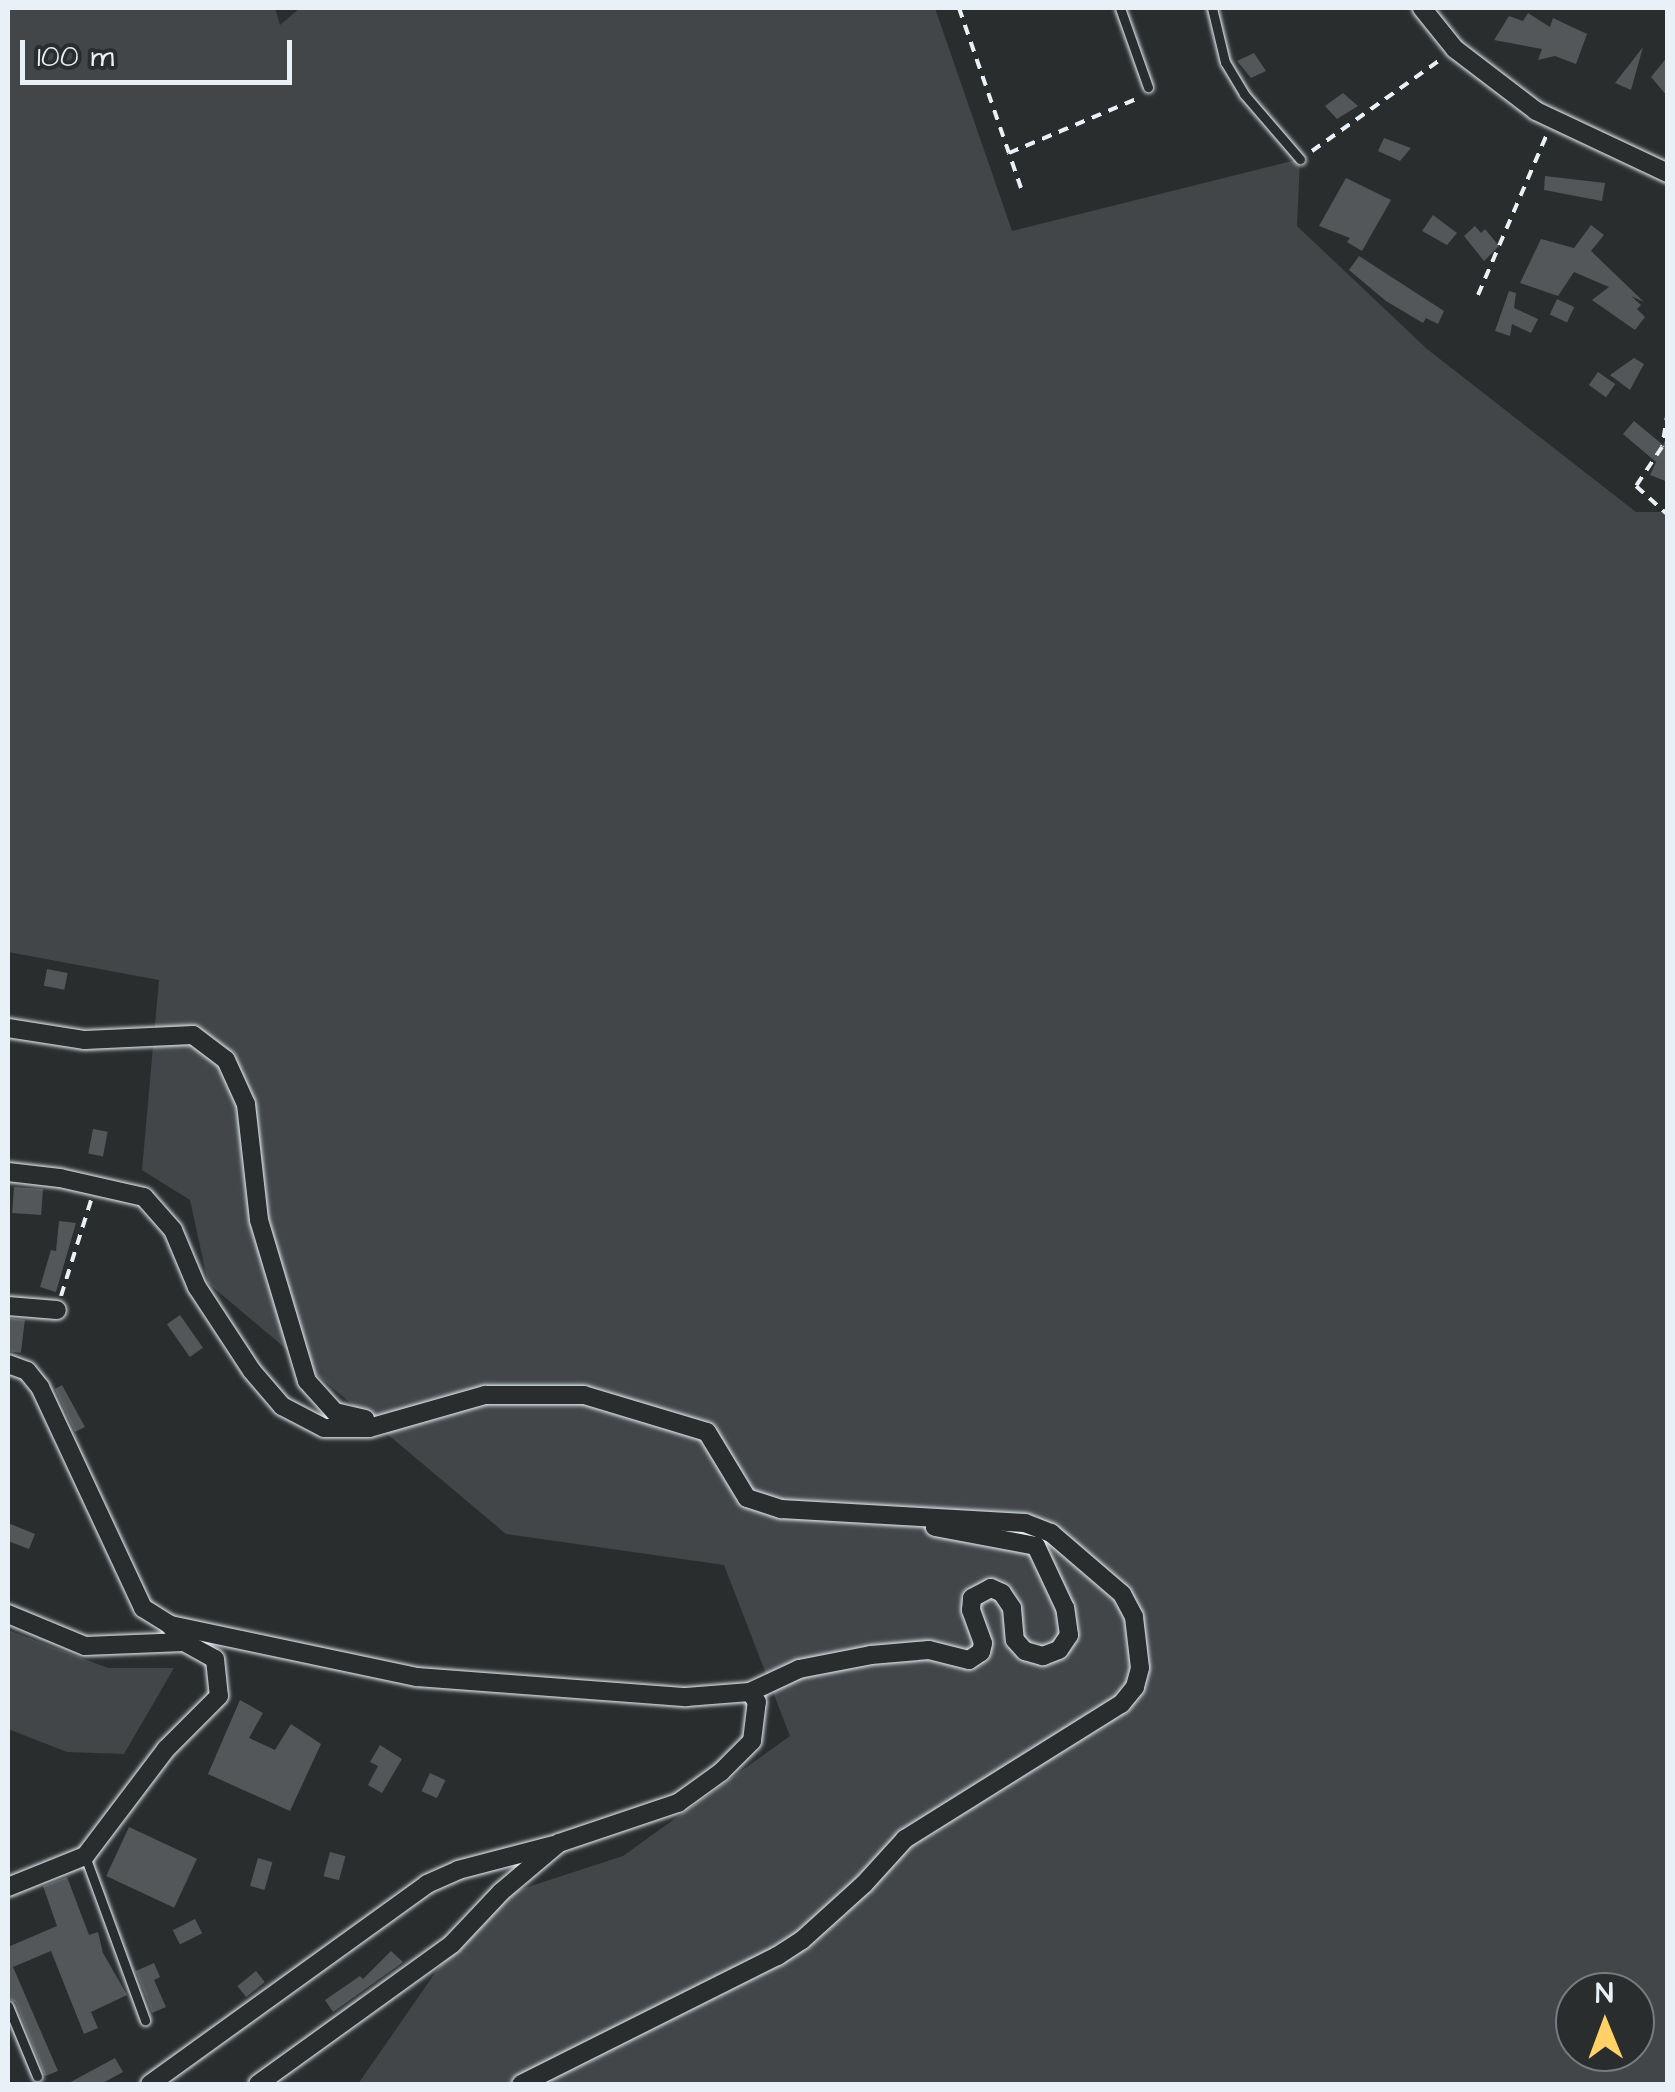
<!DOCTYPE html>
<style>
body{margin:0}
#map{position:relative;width:1675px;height:2092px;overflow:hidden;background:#2a2d2e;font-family:"Architects Daughter",sans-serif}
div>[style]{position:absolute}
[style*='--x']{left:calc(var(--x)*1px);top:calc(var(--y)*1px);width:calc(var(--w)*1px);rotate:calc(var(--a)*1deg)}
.green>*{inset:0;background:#424648}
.building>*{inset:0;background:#535759;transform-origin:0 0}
.path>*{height:4px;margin-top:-2px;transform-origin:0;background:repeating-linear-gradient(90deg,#e8f1f8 0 10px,transparent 0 18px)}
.roads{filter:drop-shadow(0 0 2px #e8f1f8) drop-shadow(0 0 2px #e8f1f8)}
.lane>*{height:9px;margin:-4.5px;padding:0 4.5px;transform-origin:4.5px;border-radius:4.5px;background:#2a2d2e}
.street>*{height:18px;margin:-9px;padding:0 9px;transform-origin:9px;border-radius:9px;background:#2a2d2e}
span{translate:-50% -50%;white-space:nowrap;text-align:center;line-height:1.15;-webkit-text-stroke:8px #2a2d2e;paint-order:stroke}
.frame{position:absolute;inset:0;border:10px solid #e8f1f8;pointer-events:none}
.north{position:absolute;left:1555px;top:1972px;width:100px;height:100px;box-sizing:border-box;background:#2a2d2e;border:2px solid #767b7f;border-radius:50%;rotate:359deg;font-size:28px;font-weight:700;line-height:40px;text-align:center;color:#e8f1f8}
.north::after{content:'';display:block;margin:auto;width:35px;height:45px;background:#ffd166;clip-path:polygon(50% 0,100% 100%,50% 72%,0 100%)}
.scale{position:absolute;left:20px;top:40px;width:272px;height:45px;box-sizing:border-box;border:5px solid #e8f1f8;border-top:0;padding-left:12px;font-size:30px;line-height:35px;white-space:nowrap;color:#e8f1f8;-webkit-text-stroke:8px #2a2d2e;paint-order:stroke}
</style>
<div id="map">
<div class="green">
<div style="clip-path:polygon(evenodd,8px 8px,275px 8px,280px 25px,300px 8px,935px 8px,1012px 231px,1300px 159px,1297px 226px,1427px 349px,1636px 512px,1667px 512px,1667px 2084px,358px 2084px,485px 1901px,623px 1856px,790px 1736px,724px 1565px,506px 1534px,208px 1283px,190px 1200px,142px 1170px,159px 980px,8px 952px,8px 8px,1575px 1992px,1635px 1992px,1635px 2052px,1575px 2052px,1575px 1992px)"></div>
<div style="clip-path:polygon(8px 1630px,108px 1668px,174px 1668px,124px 1754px,67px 1752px,8px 1729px)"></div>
</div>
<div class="building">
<div style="clip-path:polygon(1528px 13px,1550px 27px,1553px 18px,1587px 34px,1576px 64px,1555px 56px,1538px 60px,1542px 49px,1494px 40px,1509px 16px,1523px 21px)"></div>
<div style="clip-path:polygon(1643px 47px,1631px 90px,1615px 83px)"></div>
<div style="clip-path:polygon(1254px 53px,1266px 71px,1251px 78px,1237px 61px)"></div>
<div style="clip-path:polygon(1668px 56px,1668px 97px,1651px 77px)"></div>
<div style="clip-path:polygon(1343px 93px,1358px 106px,1337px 119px,1325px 106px)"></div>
<div style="clip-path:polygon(1384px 138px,1411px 148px,1400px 161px,1378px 151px)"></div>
<div style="clip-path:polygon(1545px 176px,1605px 183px,1602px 201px,1544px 190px)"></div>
<div style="clip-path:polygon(1346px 178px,1391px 200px,1362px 251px,1347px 242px,1350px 238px,1319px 226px)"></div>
<div style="clip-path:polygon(1433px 215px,1457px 233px,1447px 245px,1422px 231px)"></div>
<div style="clip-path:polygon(1591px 225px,1604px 235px,1591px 251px,1644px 302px,1631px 296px,1641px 305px,1637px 309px,1645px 317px,1635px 330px,1592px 300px,1609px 287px,1574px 272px,1558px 296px,1520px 283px,1541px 239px,1574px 248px)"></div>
<div style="clip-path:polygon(1475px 226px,1481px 233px,1485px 229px,1499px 246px,1484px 261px,1464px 236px)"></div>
<div style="clip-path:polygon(1359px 256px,1444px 311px,1438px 324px,1426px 318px,1423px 323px,1386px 301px,1349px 270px)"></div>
<div style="clip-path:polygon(1509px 291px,1516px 293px,1514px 308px,1538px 319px,1531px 333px,1512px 324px,1510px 336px,1495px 331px)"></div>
<div style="left:1557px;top:299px;width:19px;height:17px;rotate:25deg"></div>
<div style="clip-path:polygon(1634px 358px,1644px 364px,1630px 390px,1610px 375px)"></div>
<div style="left:1598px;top:372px;width:21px;height:16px;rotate:35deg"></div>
<div style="clip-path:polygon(1634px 421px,1663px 445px,1668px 434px,1668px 482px,1650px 475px,1656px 462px,1623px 434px)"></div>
<div style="left:47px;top:969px;width:21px;height:17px;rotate:11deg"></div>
<div style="left:93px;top:1129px;width:15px;height:25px;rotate:11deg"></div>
<div style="left:14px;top:1187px;width:29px;height:26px;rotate:4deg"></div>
<div style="clip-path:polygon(59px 1221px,76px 1223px,56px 1292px,40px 1287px,51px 1250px,56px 1251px)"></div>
<div style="left:180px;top:1315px;width:40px;height:16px;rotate:55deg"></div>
<div style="left:8px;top:1318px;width:17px;height:33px;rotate:7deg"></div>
<div style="clip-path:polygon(62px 1385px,85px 1427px,75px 1432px,55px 1389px)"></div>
<div style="clip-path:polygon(8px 1523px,35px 1534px,29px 1549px,8px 1541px)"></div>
<div style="clip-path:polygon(240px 1700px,263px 1713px,249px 1738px,275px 1750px,291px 1724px,321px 1744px,290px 1811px,208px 1774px)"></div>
<div style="clip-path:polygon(380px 1745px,402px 1759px,382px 1793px,368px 1785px,378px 1766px,370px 1762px)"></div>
<div style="left:430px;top:1773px;width:17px;height:20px;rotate:25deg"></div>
<div style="left:129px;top:1827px;width:75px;height:54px;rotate:25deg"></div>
<div style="left:330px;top:1852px;width:16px;height:25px;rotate:15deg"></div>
<div style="left:258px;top:1858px;width:15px;height:29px;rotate:16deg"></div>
<div style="clip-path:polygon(67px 1877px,89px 1935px,98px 1932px,103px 1953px,127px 1995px,91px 2012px,98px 2028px,84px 2034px,51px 1951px,13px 1967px,58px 2071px,45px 2076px,16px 2003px,8px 1998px,8px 1947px,57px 1926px,43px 1886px)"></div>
<div style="left:195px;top:1919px;width:16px;height:25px;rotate:63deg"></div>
<div style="clip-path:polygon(391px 1951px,403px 1962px,333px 2012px,325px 2000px,360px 1976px,363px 1979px)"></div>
<div style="clip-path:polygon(154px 1963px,160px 1977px,154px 1980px,166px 2007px,152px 2013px,136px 1971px)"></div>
<div style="left:256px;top:1971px;width:14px;height:24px;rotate:51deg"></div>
<div style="clip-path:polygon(115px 2058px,123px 2072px,101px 2084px,67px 2084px)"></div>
</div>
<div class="path">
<div style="--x:959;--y:8;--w:153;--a:71"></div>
<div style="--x:1312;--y:151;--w:161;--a:-35.4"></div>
<div style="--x:1021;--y:188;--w:37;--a:-109"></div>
<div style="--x:1009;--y:153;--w:143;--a:-23"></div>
<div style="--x:1478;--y:295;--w:173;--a:-66.8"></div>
<div style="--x:1668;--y:410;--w:37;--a:99"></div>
<div style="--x:1662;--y:447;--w:47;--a:123.7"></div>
<div style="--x:1636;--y:486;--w:43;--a:42.2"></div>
<div style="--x:61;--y:1296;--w:101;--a:-72.6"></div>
</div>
<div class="roads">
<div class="lane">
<div style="--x:1120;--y:8;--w:84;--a:70.5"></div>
<div style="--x:1212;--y:8;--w:56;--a:76.5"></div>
<div style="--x:1225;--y:62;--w:37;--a:59"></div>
<div style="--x:1244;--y:94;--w:86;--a:49.3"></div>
<div style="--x:85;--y:1856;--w:175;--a:69.9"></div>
<div style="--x:8;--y:2006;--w:76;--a:67.5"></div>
</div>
<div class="street">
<div style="--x:1422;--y:8;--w:53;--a:51.2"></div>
<div style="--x:1455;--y:49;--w:102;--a:37.4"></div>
<div style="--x:1536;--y:111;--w:146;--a:25.2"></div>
<div style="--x:8;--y:1028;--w:78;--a:8.9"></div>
<div style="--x:85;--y:1040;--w:108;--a:-2.7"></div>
<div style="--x:193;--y:1035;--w:41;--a:37.1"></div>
<div style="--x:226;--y:1060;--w:48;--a:65.6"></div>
<div style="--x:246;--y:1104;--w:117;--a:83.6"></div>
<div style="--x:259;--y:1220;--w:168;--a:73.4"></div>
<div style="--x:307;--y:1381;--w:42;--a:47.9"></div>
<div style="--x:335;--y:1412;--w:31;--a:13"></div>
<div style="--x:8;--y:1172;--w:52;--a:6.6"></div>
<div style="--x:60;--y:1178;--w:86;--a:12.7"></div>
<div style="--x:144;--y:1197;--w:44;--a:48.7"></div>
<div style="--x:173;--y:1230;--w:62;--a:67.2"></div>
<div style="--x:197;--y:1287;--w:100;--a:56.8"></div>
<div style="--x:252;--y:1371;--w:46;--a:49.4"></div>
<div style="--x:282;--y:1406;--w:47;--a:27.6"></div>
<div style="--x:324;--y:1428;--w:45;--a:0"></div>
<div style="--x:369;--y:1428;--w:121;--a:-15.9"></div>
<div style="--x:485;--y:1395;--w:99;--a:0"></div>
<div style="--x:584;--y:1395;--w:128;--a:16.7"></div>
<div style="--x:707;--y:1432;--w:77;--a:58.8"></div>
<div style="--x:747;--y:1498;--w:36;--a:18"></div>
<div style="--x:781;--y:1509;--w:244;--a:3.3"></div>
<div style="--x:1025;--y:1523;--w:28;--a:21"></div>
<div style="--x:1051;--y:1533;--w:94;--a:40.7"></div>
<div style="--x:1122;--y:1594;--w:26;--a:62"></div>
<div style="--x:1134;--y:1617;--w:51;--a:83.3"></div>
<div style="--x:1140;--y:1668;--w:20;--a:105"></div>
<div style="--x:1135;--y:1687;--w:22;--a:129"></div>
<div style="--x:1121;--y:1704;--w:255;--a:148"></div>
<div style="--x:905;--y:1839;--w:61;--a:132.3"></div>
<div style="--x:864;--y:1884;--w:84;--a:137.9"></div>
<div style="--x:802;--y:1940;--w:30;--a:147"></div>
<div style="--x:777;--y:1956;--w:286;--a:153.4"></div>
<div style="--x:8;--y:1306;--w:49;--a:4.7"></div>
<div style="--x:8;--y:1364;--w:20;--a:20"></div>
<div style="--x:27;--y:1371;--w:21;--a:51"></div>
<div style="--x:40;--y:1387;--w:244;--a:65"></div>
<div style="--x:143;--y:1608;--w:32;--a:32"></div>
<div style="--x:170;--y:1625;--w:22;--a:51"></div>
<div style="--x:184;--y:1642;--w:35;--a:29"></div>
<div style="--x:215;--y:1659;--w:37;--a:84"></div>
<div style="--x:219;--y:1696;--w:75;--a:135"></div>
<div style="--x:166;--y:1749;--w:134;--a:127.1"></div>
<div style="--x:85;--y:1856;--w:83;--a:158.1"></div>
<div style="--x:8;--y:1614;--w:83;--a:22.6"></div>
<div style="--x:85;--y:1646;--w:99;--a:-2.3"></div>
<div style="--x:170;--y:1625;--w:252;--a:11.9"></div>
<div style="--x:417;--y:1677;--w:270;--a:4.3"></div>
<div style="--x:686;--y:1697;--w:64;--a:-4.5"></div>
<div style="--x:750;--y:1692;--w:54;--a:-25.1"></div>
<div style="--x:799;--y:1669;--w:73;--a:-11"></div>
<div style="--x:871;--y:1655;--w:58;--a:-4.9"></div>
<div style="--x:929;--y:1650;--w:41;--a:14"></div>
<div style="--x:969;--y:1660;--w:14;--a:-34"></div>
<div style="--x:981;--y:1652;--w:9;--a:-77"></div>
<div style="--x:983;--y:1643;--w:35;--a:-110"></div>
<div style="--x:971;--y:1610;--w:12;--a:-85"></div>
<div style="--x:972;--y:1598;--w:21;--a:-28"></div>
<div style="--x:991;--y:1588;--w:12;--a:24"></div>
<div style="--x:1002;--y:1593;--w:18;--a:56"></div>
<div style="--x:1012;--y:1608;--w:32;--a:85"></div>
<div style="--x:1015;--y:1640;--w:15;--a:48"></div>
<div style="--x:1025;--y:1651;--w:19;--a:16"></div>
<div style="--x:1043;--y:1656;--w:17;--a:-21"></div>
<div style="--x:1059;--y:1650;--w:18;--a:-56"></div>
<div style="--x:1069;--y:1635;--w:27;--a:-98"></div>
<div style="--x:1065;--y:1608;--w:68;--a:-115.1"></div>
<div style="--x:1036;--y:1546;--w:103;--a:-169.3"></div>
<div style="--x:150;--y:2084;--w:342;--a:-35.8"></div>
<div style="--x:427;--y:1884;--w:34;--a:-24"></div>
<div style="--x:458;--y:1870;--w:99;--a:-14.6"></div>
<div style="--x:258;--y:2084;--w:239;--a:-35.8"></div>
<div style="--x:452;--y:1944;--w:71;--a:-46.7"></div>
<div style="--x:501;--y:1892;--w:76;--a:-40.2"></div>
<div style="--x:559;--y:1843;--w:126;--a:-18.6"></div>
<div style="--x:678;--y:1803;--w:53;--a:-35.8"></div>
<div style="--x:721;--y:1772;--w:44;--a:-45"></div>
<div style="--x:752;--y:1741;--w:39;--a:-83"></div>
<div style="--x:757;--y:1702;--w:12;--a:-125"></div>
</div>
</div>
<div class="frame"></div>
<div class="north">N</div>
<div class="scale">100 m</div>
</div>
